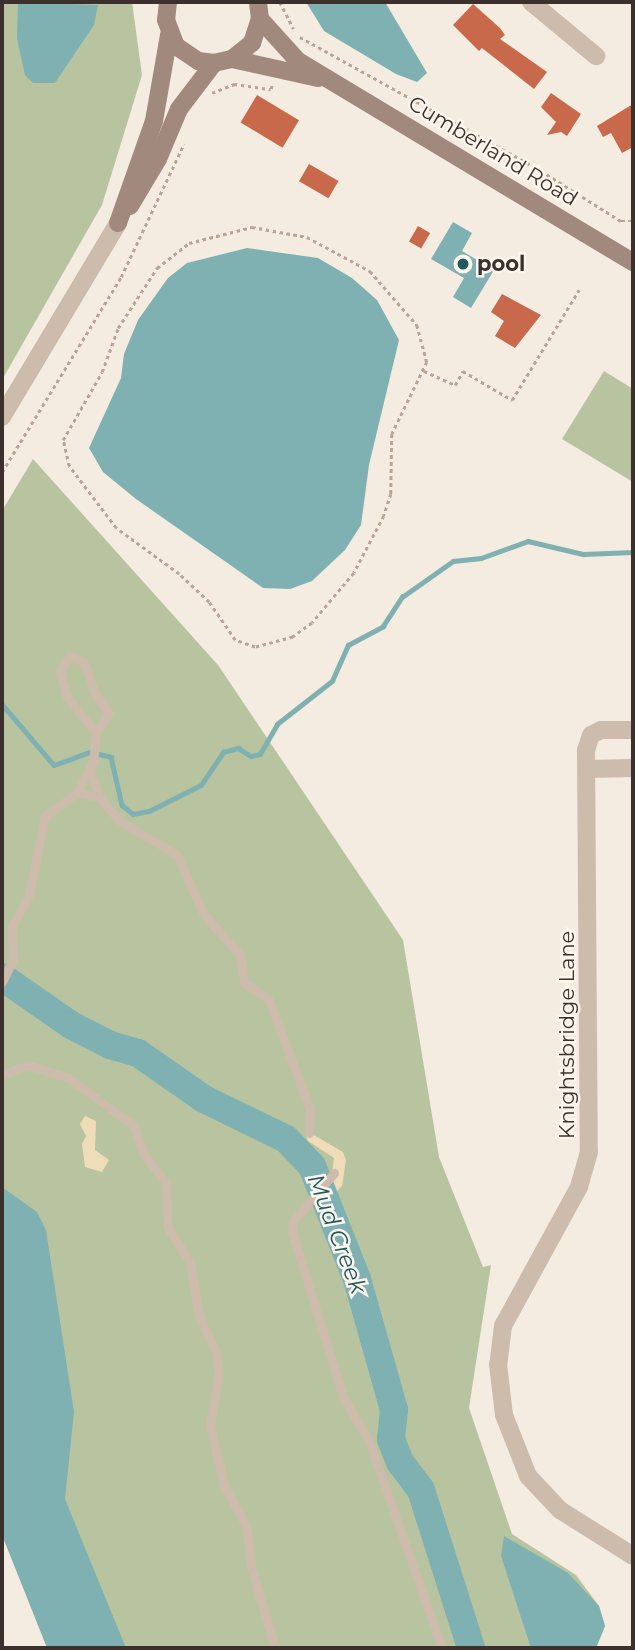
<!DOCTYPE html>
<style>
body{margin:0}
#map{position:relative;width:635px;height:1650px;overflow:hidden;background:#f4ebe1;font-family:Montserrat,sans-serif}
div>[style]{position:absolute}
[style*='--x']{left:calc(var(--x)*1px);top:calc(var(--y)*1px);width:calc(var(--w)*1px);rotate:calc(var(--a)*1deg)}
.green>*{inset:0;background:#b8c4a0}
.sand>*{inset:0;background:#efdcb8}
.water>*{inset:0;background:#7fb0b2}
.stream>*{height:4.5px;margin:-2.25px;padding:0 2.25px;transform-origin:2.25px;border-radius:2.25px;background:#7fb0b2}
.river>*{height:28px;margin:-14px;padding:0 14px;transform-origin:14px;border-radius:14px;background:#7fb0b2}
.building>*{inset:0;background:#c8694b;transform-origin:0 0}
.path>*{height:2.5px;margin-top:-1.25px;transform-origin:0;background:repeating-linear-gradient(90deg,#b9a596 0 3.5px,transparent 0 7px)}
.lane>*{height:9px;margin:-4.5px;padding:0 4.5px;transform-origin:4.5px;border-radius:4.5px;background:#cdbbac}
.street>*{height:18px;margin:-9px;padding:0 9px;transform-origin:9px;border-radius:9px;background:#cdbbac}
.secondary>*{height:18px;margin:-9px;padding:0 9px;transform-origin:9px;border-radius:9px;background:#a18a7d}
.dots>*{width:19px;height:19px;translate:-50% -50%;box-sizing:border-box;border:4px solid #fbf5ee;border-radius:50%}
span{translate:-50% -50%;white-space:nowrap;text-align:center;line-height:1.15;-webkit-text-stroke:5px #fbf5ee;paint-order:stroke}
.street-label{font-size:21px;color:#3b302b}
.poi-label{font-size:21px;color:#3b302b;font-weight:700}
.left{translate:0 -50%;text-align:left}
.water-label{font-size:23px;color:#1f5a5e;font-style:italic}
.frame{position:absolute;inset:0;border:4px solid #3b302b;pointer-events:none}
</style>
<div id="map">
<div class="green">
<div style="clip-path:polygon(2px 2px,132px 2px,142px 75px,102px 205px,2px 380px)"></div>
<div style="clip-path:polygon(604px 371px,633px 389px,633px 482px,562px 439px)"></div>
<div style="clip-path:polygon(33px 459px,218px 665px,403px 940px,439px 1157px,483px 1267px,491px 1265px,469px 1408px,512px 1534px,576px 1575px,599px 1606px,605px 1626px,596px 1648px,86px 1648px,2px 1277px,2px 511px)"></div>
</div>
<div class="sand">
<div style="clip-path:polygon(85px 1116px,96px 1121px,95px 1150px,109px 1160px,102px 1172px,85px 1167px,82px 1144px,86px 1136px,80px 1124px)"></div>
<div style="clip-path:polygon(312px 1134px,343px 1152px,346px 1160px,342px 1186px,336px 1192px,330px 1186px,334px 1158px,308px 1141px,306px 1135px)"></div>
</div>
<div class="water">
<div style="clip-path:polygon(18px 2px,98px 5px,94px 25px,55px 83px,33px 83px,25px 75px,17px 39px)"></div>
<div style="clip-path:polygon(306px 2px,385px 2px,427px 73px,417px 82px,396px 74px,324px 31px)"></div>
<div style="clip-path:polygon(453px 222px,472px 233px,462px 251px,494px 270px,471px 308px,453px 297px,464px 278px,431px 259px)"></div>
<div style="clip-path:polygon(247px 248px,318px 258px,352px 278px,377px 300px,399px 340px,369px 465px,361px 525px,345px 550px,312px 581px,290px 589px,263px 588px,136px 499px,103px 472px,89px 448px,121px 378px,124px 354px,138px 320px,168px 278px,187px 263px)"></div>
<div style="clip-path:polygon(2px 1187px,37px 1212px,46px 1230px,74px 1412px,65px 1499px,126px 1648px,47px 1648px,2px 1535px)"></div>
<div style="clip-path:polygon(504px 1536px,568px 1573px,599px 1606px,605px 1626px,596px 1648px,531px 1648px,501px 1556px)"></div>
</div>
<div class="stream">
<div style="--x:2;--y:704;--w:80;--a:49.6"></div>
<div style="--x:54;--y:765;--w:38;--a:-20"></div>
<div style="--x:90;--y:752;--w:22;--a:13"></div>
<div style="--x:111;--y:757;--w:49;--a:77.1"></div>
<div style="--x:122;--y:805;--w:14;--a:39"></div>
<div style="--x:133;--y:814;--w:16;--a:-11"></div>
<div style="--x:149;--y:811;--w:58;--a:-26.6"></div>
<div style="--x:201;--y:785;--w:40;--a:-56"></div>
<div style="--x:223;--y:752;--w:16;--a:-15"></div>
<div style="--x:238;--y:748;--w:15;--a:32"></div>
<div style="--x:251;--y:756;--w:9;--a:-13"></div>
<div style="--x:260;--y:754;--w:34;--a:-60"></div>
<div style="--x:277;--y:724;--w:70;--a:-38"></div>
<div style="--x:332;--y:681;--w:39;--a:-66"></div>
<div style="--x:348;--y:645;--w:40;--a:-28"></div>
<div style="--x:383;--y:626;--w:35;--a:-57"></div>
<div style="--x:402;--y:597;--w:62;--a:-35.2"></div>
<div style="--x:453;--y:561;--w:28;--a:-6"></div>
<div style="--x:481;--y:558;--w:50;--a:-19.9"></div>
<div style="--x:528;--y:541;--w:57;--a:13.3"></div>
<div style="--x:583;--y:554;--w:50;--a:-2.3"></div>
</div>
<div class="river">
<div style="--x:2;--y:977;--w:84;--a:34.8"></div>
<div style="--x:71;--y:1025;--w:44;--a:27.1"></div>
<div style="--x:110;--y:1045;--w:29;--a:16"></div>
<div style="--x:138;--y:1053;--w:80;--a:34.9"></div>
<div style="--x:204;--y:1099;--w:91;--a:26"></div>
<div style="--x:286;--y:1139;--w:37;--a:46"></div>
<div style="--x:312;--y:1166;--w:122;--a:68.3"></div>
<div style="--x:357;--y:1279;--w:136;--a:74.2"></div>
<div style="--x:394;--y:1410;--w:29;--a:96"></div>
<div style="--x:391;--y:1439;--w:25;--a:69"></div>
<div style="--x:400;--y:1462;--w:35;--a:53"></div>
<div style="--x:421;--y:1490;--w:166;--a:72.4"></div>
</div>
<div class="building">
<div style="clip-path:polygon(473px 4px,500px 28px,505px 35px,500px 39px,547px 72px,534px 89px,482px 48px,479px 51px,453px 25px)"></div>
<div style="clip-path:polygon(551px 93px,581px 114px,567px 136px,561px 132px,547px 135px,556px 122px,541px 107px)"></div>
<div style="left:257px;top:95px;width:49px;height:32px;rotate:31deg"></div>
<div style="clip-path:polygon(633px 104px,633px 147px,622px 153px,611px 133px,603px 137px,597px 126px)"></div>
<div style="left:309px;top:164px;width:34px;height:20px;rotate:30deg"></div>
<div style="left:418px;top:226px;width:14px;height:18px;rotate:30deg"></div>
<div style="clip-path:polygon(502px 294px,541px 315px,515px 348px,495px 336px,504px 321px,491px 312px)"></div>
</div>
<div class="path">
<div style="--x:280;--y:2;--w:30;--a:63"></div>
<div style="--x:300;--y:37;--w:269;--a:29"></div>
<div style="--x:535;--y:167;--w:102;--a:32.1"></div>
<div style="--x:621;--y:221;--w:12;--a:0"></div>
<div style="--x:212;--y:93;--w:24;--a:-22"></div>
<div style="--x:234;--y:84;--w:37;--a:8"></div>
<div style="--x:271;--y:89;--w:5;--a:-79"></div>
<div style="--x:252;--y:227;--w:56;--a:10.3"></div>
<div style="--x:307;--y:237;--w:72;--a:28.4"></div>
<div style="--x:370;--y:271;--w:72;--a:49"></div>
<div style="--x:417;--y:325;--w:38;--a:75"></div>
<div style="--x:427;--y:362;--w:80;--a:115.9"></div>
<div style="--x:392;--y:434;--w:60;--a:91"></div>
<div style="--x:391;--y:494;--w:23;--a:108"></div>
<div style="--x:384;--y:516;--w:64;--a:117.8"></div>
<div style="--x:354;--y:573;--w:65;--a:130"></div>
<div style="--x:312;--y:623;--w:24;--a:144"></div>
<div style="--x:293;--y:637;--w:39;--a:165"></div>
<div style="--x:255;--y:647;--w:21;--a:-161"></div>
<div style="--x:235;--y:640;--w:46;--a:-124.4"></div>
<div style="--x:209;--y:602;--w:41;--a:-137"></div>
<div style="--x:179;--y:574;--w:78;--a:-143.9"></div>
<div style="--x:116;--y:528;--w:78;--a:-127.2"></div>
<div style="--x:69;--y:466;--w:27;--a:-103"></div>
<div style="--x:63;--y:440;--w:78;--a:-60.2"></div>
<div style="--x:102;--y:372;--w:47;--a:-70"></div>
<div style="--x:118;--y:328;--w:72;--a:-57"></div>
<div style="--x:157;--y:268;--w:41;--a:-38"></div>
<div style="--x:189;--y:243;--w:65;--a:-14.3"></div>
<div style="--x:424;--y:371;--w:34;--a:24"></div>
<div style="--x:455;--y:385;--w:16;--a:-60"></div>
<div style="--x:463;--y:371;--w:57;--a:30.6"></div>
<div style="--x:512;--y:400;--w:129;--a:-58.7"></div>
<div style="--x:2;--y:472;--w:228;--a:-58.6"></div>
<div style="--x:121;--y:277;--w:147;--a:-64.7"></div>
</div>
<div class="lane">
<div style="--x:90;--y:771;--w:28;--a:71"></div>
<div style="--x:77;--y:793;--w:22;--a:10"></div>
<div style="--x:99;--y:797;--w:30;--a:50"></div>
<div style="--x:118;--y:820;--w:69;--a:30.7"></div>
<div style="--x:177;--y:855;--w:66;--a:65.8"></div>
<div style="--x:204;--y:915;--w:54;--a:48"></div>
<div style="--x:240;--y:955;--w:27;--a:82"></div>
<div style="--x:244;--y:982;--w:31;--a:36"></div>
<div style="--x:269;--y:1000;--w:116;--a:69.4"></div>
<div style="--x:310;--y:1109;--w:24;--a:92"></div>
<div style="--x:2;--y:982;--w:25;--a:-64"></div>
<div style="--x:13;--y:959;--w:33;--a:-92"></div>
<div style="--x:12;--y:926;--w:35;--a:-61"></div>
<div style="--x:29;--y:895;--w:81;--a:-78.6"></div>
<div style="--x:45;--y:816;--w:39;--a:-36"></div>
<div style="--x:77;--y:793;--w:35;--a:-63"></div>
<div style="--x:93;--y:762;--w:29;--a:-84"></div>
<div style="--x:96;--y:733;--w:46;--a:-128.9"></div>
<div style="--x:67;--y:697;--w:28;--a:-105"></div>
<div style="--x:60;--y:670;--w:17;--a:-57"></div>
<div style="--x:69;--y:656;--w:16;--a:22"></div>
<div style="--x:84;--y:662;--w:34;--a:71"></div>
<div style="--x:95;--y:694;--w:24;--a:54"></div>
<div style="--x:109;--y:713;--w:24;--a:123"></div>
<div style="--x:2;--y:1075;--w:28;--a:-21"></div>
<div style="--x:28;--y:1065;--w:43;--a:17.6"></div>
<div style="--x:69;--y:1078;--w:81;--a:36.4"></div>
<div style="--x:134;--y:1126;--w:28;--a:72"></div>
<div style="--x:143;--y:1153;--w:38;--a:53"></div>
<div style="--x:166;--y:1183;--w:45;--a:87.5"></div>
<div style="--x:168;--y:1228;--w:40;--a:57.1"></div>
<div style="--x:190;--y:1262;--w:54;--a:80.4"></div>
<div style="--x:199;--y:1315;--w:42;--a:65.9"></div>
<div style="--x:216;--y:1353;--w:21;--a:82"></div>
<div style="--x:219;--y:1374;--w:52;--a:100"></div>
<div style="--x:210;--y:1425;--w:62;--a:76.9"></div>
<div style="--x:224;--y:1485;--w:49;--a:61.9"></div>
<div style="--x:247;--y:1528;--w:38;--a:84"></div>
<div style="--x:251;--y:1566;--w:85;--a:73.7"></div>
<div style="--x:334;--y:1173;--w:63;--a:130.5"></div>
<div style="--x:293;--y:1221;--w:11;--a:95"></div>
<div style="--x:292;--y:1232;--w:173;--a:72.8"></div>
<div style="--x:343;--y:1397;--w:51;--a:59.4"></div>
<div style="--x:369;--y:1441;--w:219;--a:70.6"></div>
</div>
<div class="street">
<div style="--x:531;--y:2;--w:85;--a:39.7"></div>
<div style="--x:2;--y:417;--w:226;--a:-59.1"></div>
<div style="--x:633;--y:730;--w:32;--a:180"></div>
<div style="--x:601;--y:730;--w:11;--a:153"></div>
<div style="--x:591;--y:735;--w:16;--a:108"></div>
<div style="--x:586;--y:750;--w:402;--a:89.6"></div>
<div style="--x:589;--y:1152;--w:36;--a:106"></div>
<div style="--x:579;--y:1187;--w:158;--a:118.7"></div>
<div style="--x:503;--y:1326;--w:38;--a:97"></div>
<div style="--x:498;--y:1364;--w:51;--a:83.3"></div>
<div style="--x:504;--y:1415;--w:66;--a:68.5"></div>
<div style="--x:528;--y:1476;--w:47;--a:46.7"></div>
<div style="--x:560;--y:1510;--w:86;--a:32.2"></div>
<div style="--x:587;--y:769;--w:46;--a:-1.2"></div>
</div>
<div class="secondary">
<div style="--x:168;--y:2;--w:18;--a:96"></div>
<div style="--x:166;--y:20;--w:28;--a:69"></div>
<div style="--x:176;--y:46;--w:27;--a:34"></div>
<div style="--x:198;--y:61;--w:16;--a:7"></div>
<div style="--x:214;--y:63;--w:18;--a:-13"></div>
<div style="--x:232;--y:59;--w:26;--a:-39"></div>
<div style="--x:252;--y:43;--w:25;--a:-72"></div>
<div style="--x:260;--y:19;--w:17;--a:-97"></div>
<div style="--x:260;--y:19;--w:57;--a:47.9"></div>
<div style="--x:298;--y:61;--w:391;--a:31"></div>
<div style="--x:232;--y:59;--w:88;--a:12.5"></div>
<div style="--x:130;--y:206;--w:55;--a:-59.2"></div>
<div style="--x:158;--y:159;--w:54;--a:-67.2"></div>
<div style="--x:179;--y:109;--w:58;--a:-52.7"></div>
<div style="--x:118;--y:223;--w:108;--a:-70.6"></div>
<div style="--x:154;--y:121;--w:87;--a:-80.1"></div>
</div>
<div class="dots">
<div style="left:463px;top:264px;background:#1f5a5e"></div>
</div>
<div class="street-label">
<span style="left:493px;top:151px;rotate:31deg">Cumberland Road</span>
<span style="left:567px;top:1035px;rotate:-90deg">Knightsbridge Lane</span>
</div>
<div class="poi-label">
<span class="left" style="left:477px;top:264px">pool</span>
</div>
<div class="water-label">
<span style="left:337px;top:1234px;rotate:69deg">Mud Creek</span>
</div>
<div class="frame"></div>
</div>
